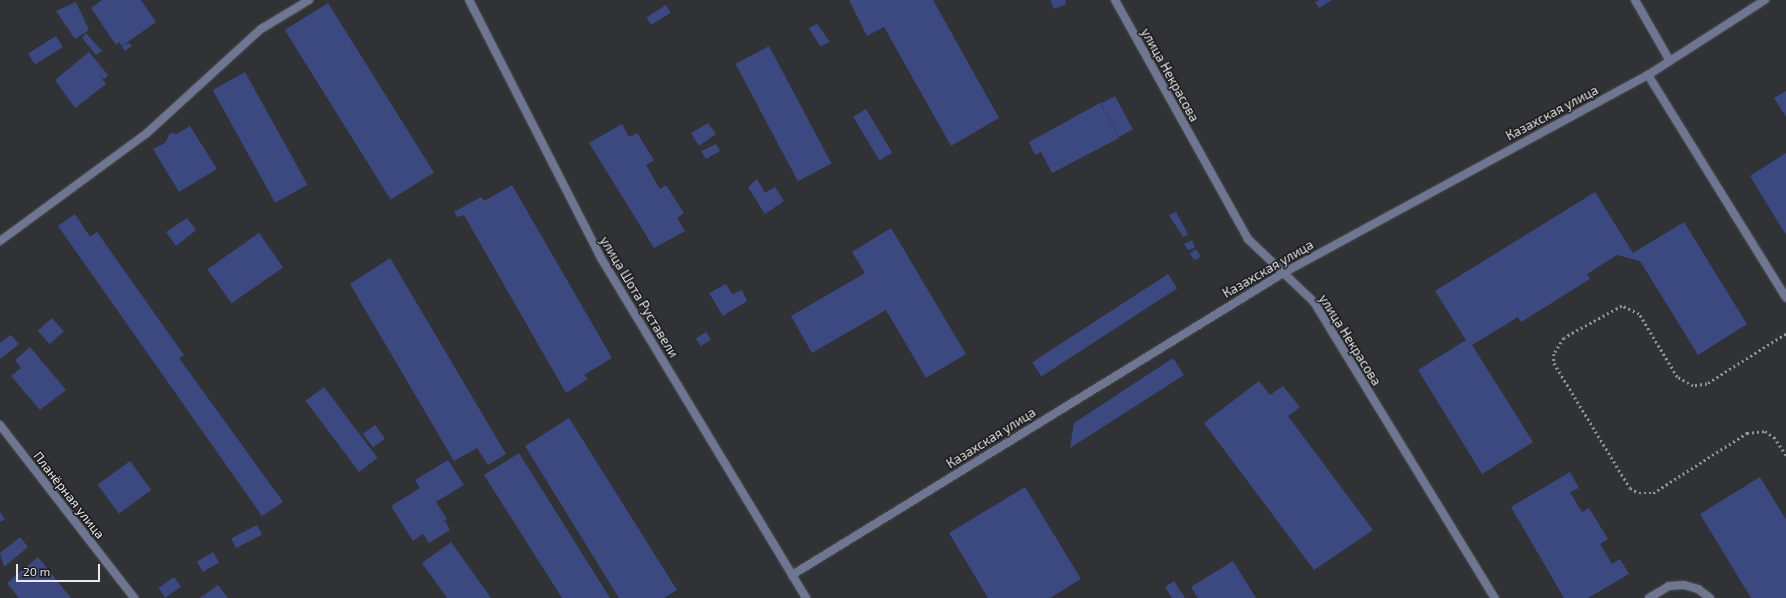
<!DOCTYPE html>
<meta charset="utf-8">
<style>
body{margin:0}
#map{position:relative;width:1786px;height:598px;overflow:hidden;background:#313235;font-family:"Exo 2",sans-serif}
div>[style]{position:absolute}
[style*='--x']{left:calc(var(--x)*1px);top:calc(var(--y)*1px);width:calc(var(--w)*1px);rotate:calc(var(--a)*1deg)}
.building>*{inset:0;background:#3b4980;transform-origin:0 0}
.path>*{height:2.5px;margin-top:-1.25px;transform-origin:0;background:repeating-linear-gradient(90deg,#939496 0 2px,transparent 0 5px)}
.roads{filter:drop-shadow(0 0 1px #4e4f52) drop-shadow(0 0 1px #4e4f52)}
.lane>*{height:8px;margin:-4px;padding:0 4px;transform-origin:4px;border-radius:4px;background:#6e7691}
.street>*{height:8px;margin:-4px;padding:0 4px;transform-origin:4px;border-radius:4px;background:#6e7691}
span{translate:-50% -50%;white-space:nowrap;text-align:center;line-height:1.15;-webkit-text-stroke:3px #1a1a1c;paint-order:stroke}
.street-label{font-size:13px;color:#e9e9eb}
.scale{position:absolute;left:16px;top:564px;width:84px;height:18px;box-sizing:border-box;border:2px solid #e9e9eb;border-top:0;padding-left:5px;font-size:12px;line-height:14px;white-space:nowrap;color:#e9e9eb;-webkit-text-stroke:3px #1a1a1c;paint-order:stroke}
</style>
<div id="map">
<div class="building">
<div style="clip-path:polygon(102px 0,141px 0,156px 22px,122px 46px,119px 42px,116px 45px,91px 8px)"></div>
<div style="clip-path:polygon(849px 0,933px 0,999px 118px,951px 146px,884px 27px,867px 36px)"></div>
<div style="clip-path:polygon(1050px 0,1065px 0,1066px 4px,1054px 9px)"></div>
<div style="clip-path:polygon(1319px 0,1332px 0,1319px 8px,1315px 2px)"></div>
<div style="clip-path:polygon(76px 2px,89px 30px,75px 39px,56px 11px)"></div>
<div style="left:328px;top:3px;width:200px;height:51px;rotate:58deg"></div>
<div style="left:666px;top:5px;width:9px;height:23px;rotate:58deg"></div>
<div style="clip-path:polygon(817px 24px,830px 42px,820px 46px,809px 28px)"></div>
<div style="clip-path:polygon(86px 33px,102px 51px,96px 55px,82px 38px)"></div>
<div style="left:56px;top:36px;width:13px;height:33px;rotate:58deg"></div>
<div style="clip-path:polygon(129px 43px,132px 46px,125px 51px,122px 46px)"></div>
<div style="left:769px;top:46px;width:133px;height:38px;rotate:62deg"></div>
<div style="clip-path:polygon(89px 52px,108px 75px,104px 79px,100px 76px,106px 84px,75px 108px,55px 80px)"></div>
<div style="left:245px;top:72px;width:129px;height:37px;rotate:61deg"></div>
<div style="clip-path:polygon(1786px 91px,1786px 117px,1774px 98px)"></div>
<div style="left:1115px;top:96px;width:38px;height:16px;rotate:62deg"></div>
<div style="clip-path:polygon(1100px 103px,1119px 138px,1052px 173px,1041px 152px,1035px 155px,1029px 142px)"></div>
<div style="left:866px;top:109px;width:51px;height:15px;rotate:59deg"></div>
<div style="clip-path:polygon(708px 123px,716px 134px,699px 146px,691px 133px)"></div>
<div style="clip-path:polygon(622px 124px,629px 137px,637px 133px,654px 160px,646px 165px,660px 189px,666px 185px,684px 213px,677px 218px,685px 231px,654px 248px,589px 143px)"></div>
<div style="clip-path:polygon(190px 126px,217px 169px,179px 192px,153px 149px,165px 143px,170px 133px,177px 134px)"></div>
<div style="clip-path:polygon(716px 144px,720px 151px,706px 159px,701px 151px)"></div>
<div style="clip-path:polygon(1786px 153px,1786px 235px,1750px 176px)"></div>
<div style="clip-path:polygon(757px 179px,765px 193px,775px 187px,784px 201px,765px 214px,748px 187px)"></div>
<div style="clip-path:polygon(512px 185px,612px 358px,584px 375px,588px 379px,566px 393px,464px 215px,457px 217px,454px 212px,481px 197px,484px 201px)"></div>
<div style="clip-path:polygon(1595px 192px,1633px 253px,1684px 222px,1747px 324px,1698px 355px,1640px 261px,1617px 255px,1587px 274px,1590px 279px,1521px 322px,1518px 317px,1472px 345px,1533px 442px,1482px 474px,1418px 370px,1466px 340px,1435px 291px)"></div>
<div style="clip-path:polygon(1176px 212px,1188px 234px,1183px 237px,1169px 215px)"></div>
<div style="clip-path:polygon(75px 214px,90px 237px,97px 232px,184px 355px,179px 358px,283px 502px,262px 516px,58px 226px)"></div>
<div style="clip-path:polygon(187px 218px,196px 230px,176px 246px,166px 232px)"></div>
<div style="clip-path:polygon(891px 228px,966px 354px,926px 378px,886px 310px,812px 353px,791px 316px,865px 273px,852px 252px)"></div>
<div style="left:259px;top:233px;width:42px;height:63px;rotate:55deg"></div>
<div style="clip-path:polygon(1192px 240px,1195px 248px,1188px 250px,1184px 244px)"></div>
<div style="clip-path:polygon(1196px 249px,1201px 257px,1194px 260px,1190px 253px)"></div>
<div style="clip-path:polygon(390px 258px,506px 454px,488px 465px,477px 448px,454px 461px,350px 284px)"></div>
<div style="left:1168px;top:274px;width:17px;height:162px;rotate:57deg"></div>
<div style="clip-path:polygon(726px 284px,732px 294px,742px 290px,747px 301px,723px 316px,709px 293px)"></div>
<div style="left:52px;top:318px;width:18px;height:19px;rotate:49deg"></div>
<div style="left:706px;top:332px;width:9px;height:12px;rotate:58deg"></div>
<div style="clip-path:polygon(11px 335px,19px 344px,0 359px,0 343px)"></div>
<div style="clip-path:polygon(30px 347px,66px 390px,40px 410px,11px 376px,21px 368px,15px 360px)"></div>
<div style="clip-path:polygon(1173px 358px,1184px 375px,1070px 448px,1074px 423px)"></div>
<div style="clip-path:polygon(1259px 381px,1270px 395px,1283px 386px,1300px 407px,1288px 416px,1373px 530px,1314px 570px,1204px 423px)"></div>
<div style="left:324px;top:387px;width:89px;height:23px;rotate:53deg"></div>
<div style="clip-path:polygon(569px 418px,677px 590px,664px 598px,619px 598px,525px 446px)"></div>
<div style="left:375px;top:425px;width:17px;height:15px;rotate:54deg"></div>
<div style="clip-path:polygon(519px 453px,610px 598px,562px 598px,484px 475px)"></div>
<div style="clip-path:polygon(448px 460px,464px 485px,436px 502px,447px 519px,440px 523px,445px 521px,450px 530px,429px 543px,423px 534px,413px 541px,391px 506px,420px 488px,415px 480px)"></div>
<div style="left:130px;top:461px;width:36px;height:40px;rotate:54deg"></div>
<div style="clip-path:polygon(1570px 472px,1579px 488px,1570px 492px,1582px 512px,1589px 508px,1608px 539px,1600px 544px,1612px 564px,1620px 559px,1629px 574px,1588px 598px,1564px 598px,1511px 507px)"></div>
<div style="clip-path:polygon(1760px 477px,1786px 520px,1786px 598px,1751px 598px,1700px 514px)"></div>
<div style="clip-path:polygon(1025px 487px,1081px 579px,1050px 598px,988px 598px,949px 533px)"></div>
<div style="clip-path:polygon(0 512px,5px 519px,0 522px)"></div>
<div style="left:257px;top:525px;width:11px;height:29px;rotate:63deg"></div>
<div style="clip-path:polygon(20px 537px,28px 547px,4px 567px,0 553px)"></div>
<div style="clip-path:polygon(451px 542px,491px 598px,447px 598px,422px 563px)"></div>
<div style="left:213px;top:552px;width:12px;height:19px;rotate:59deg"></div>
<div style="clip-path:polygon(38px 557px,71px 598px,19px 598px,7px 583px)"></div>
<div style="clip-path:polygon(1233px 561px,1256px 598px,1198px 598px,1191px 587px)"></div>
<div style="left:174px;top:577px;width:12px;height:19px;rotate:55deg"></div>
<div style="clip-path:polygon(1174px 581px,1185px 598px,1172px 598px,1165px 587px)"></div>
<div style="clip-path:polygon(218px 585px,228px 598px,200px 598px)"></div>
</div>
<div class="path">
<div style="--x:1786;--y:334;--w:93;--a:147.7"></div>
<div style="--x:1707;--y:384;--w:14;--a:172"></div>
<div style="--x:1693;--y:386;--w:18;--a:-151"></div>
<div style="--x:1677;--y:377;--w:74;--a:-121.1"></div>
<div style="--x:1639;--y:314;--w:19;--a:-155"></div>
<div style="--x:1622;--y:306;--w:66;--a:151.1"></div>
<div style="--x:1564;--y:338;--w:19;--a:122"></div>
<div style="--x:1554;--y:354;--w:9;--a:90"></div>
<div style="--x:1554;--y:363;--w:146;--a:58.7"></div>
<div style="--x:1630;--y:488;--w:10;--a:29"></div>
<div style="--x:1639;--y:493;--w:14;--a:0"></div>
<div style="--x:1653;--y:493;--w:112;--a:-32.6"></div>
<div style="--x:1747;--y:433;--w:18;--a:-6"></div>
<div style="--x:1765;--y:431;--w:11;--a:34"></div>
<div style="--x:1774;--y:437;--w:22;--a:56"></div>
</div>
<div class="roads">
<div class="lane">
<div style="--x:1635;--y:0;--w:70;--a:60.2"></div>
<div style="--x:1648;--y:75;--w:262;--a:58.2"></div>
<div style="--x:1649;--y:598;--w:23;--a:-31"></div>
<div style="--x:1669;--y:586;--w:15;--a:-4"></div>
<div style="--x:1684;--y:585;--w:15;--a:16"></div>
<div style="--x:1698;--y:589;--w:15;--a:37"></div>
</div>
<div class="street">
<div style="--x:469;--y:0;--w:290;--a:62.9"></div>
<div style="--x:601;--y:258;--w:397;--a:58.9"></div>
<div style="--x:1115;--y:0;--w:274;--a:60.9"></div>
<div style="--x:1248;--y:239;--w:91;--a:43.7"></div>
<div style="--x:1314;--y:302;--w:347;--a:58.6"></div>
<div style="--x:0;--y:241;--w:182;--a:-36.3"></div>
<div style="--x:147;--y:133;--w:154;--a:-42.4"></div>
<div style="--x:261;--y:29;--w:56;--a:-31.1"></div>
<div style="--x:0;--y:425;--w:219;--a:52.2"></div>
<div style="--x:792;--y:575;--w:579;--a:-31.58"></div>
<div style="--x:1285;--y:272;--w:413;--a:-28.5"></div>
<div style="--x:1648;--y:75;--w:139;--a:-32.7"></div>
</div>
</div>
<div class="street-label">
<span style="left:1170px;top:75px;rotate:61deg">улица Некрасова</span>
<span style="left:1552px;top:113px;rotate:-28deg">Казахская улица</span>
<span style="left:1268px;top:269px;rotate:-30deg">Казахская улица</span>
<span style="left:639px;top:297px;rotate:59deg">улица Шота Руставели</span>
<span style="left:1350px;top:340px;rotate:58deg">улица Некрасова</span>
<span style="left:991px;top:438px;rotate:-32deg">Казахская улица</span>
<span style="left:69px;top:495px;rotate:52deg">Планёрная улица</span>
</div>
<div class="scale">20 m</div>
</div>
